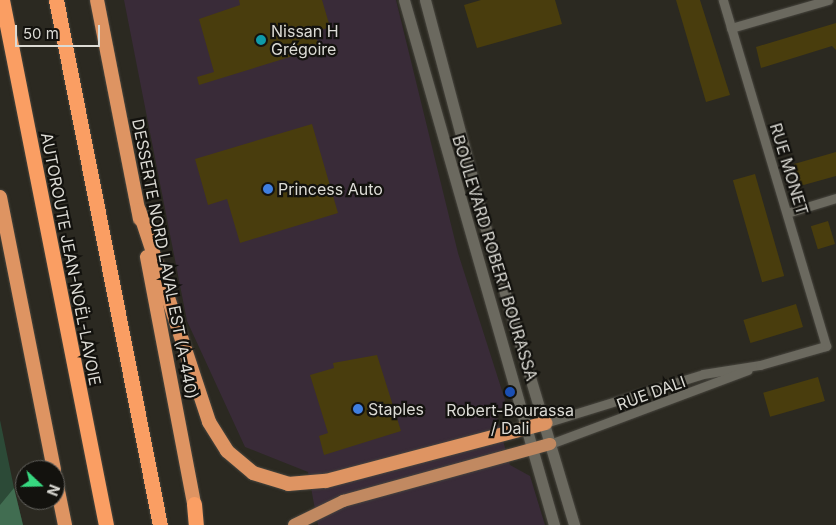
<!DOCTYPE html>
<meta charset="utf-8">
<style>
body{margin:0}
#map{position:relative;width:836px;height:525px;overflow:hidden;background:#2b2921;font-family:Inter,sans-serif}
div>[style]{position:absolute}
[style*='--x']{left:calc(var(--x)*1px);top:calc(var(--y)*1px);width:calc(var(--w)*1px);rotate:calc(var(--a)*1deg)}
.commercial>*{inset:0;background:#392b38}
.green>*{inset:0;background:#2c4a37}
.forest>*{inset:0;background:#416d51}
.building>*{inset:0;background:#493d0d;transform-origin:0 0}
.roads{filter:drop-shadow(0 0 1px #48463f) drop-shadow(0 0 1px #48463f)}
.minor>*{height:9px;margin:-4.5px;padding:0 4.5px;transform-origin:4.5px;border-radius:4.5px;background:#6b695f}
.tertiary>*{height:11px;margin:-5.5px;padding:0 5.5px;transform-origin:5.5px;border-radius:5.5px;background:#6b695f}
.primary>*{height:12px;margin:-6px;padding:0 6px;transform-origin:6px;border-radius:6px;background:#c18961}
.trunk>*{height:14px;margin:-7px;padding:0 7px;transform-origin:7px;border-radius:7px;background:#de9462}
.motorway>*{height:15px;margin:-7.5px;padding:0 7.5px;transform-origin:7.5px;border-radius:7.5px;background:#fa9e63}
.dots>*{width:14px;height:14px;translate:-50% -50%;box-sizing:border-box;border:2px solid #13120e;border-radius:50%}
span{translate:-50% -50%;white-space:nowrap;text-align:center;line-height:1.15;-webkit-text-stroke:4.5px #13120e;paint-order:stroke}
.poi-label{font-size:16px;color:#dcdbd5}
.left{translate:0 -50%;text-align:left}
.street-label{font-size:16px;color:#dcdbd5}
.north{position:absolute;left:15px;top:460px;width:50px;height:50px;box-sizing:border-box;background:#13120e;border:1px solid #63625e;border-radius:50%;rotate:111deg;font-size:14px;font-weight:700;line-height:20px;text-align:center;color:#dcdbd5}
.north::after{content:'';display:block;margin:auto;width:18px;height:22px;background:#37d880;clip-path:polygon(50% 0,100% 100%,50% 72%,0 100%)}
.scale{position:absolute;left:15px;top:25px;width:85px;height:22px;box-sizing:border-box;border:2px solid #dcdbd5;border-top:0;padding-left:6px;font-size:15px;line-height:18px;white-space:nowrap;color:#dcdbd5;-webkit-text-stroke:4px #13120e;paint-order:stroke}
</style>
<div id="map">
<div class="commercial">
<div style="clip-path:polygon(124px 0,396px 0,458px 253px,505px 400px,497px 420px,510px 465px,530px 476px,545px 525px,318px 525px,308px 472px,245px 447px,187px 321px)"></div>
</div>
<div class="green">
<div style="clip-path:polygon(0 420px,14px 488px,23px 525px,0 525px)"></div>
</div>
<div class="forest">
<div style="clip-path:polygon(14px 488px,23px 525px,0 525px,0 505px)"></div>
</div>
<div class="building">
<div style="clip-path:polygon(239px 0,322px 0,330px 27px,315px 32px,319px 48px,199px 85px,197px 77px,214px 72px,199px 19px,240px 5px)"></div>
<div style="clip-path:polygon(481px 0,555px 0,562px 24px,477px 48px,464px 5px)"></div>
<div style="clip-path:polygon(676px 0,700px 0,730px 95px,706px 102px)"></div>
<div style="clip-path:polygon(836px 23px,836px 50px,832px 46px,761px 68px,756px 47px)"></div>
<div style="clip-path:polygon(312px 124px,338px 213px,240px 243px,227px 199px,208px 205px,195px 159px)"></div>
<div style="clip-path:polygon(836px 152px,836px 176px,800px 186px,794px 164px)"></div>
<div style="left:755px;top:174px;width:106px;height:23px;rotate:74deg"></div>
<div style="left:828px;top:221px;width:24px;height:18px;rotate:73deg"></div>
<div style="left:796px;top:304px;width:24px;height:55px;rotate:73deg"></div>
<div style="clip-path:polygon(377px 355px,401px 431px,324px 455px,319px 436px,328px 433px,310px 375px,334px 368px,333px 363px)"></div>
<div style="left:818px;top:377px;width:25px;height:57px;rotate:74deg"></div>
</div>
<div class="roads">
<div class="minor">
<div style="--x:731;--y:28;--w:101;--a:-16.1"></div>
<div style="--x:787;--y:213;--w:51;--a:-17"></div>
<div style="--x:545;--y:423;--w:165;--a:-17.2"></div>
<div style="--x:703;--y:374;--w:58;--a:-9"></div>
<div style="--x:760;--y:365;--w:69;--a:-16.1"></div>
<div style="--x:826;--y:346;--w:361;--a:-106.6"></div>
<div style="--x:550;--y:444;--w:211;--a:-20.5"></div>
</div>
<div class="tertiary">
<div style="--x:404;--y:0;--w:546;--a:74.05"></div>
<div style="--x:425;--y:0;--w:234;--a:75.1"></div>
<div style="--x:485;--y:226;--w:312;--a:73.4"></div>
</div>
<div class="primary">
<div style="--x:294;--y:525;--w:55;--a:-26.1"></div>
<div style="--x:343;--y:501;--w:215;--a:-15.4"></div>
</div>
<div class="trunk">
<div style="--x:97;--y:0;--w:223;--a:78.9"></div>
<div style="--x:0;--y:197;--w:278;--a:78.8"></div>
<div style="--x:139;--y:210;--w:223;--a:71.7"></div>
<div style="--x:209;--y:422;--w:34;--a:58"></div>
<div style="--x:227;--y:451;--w:34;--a:40"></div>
<div style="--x:253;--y:473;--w:37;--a:17"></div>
<div style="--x:288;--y:484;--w:38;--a:-5"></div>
<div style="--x:326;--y:481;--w:227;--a:-14.8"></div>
<div style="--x:147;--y:257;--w:251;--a:79.2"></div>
<div style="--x:55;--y:476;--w:50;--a:78.5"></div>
</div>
<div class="motorway">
<div style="--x:2;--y:0;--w:535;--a:78.8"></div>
<div style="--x:56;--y:0;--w:535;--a:78.8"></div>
<div style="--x:194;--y:504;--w:21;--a:85"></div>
</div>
</div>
<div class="dots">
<div style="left:261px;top:40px;background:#0f9aa8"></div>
<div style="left:268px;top:189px;background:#3f7fe0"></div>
<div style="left:510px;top:392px;background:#1a4fb4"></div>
<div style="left:358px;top:409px;background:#3f7fe0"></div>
</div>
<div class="poi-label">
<span class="left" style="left:271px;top:40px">Nissan H<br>Grégoire</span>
<span class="left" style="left:278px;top:189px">Princess Auto</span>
<span class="left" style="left:368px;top:409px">Staples</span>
<span style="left:510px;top:419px">Robert-Bourassa<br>/ Dali</span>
</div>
<div class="street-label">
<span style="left:789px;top:169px;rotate:73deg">RUE MONET</span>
<span style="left:495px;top:258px;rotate:73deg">BOULEVARD ROBERT BOURASSA</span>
<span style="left:71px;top:259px;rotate:79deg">AUTOROUTE JEAN-NOËL-LAVOIE</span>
<span style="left:165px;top:259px;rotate:79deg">DESSERTE NORD LAVAL EST (A-440)</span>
<span style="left:651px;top:393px;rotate:-20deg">RUE DALI</span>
</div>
<div class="north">N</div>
<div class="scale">50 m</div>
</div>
